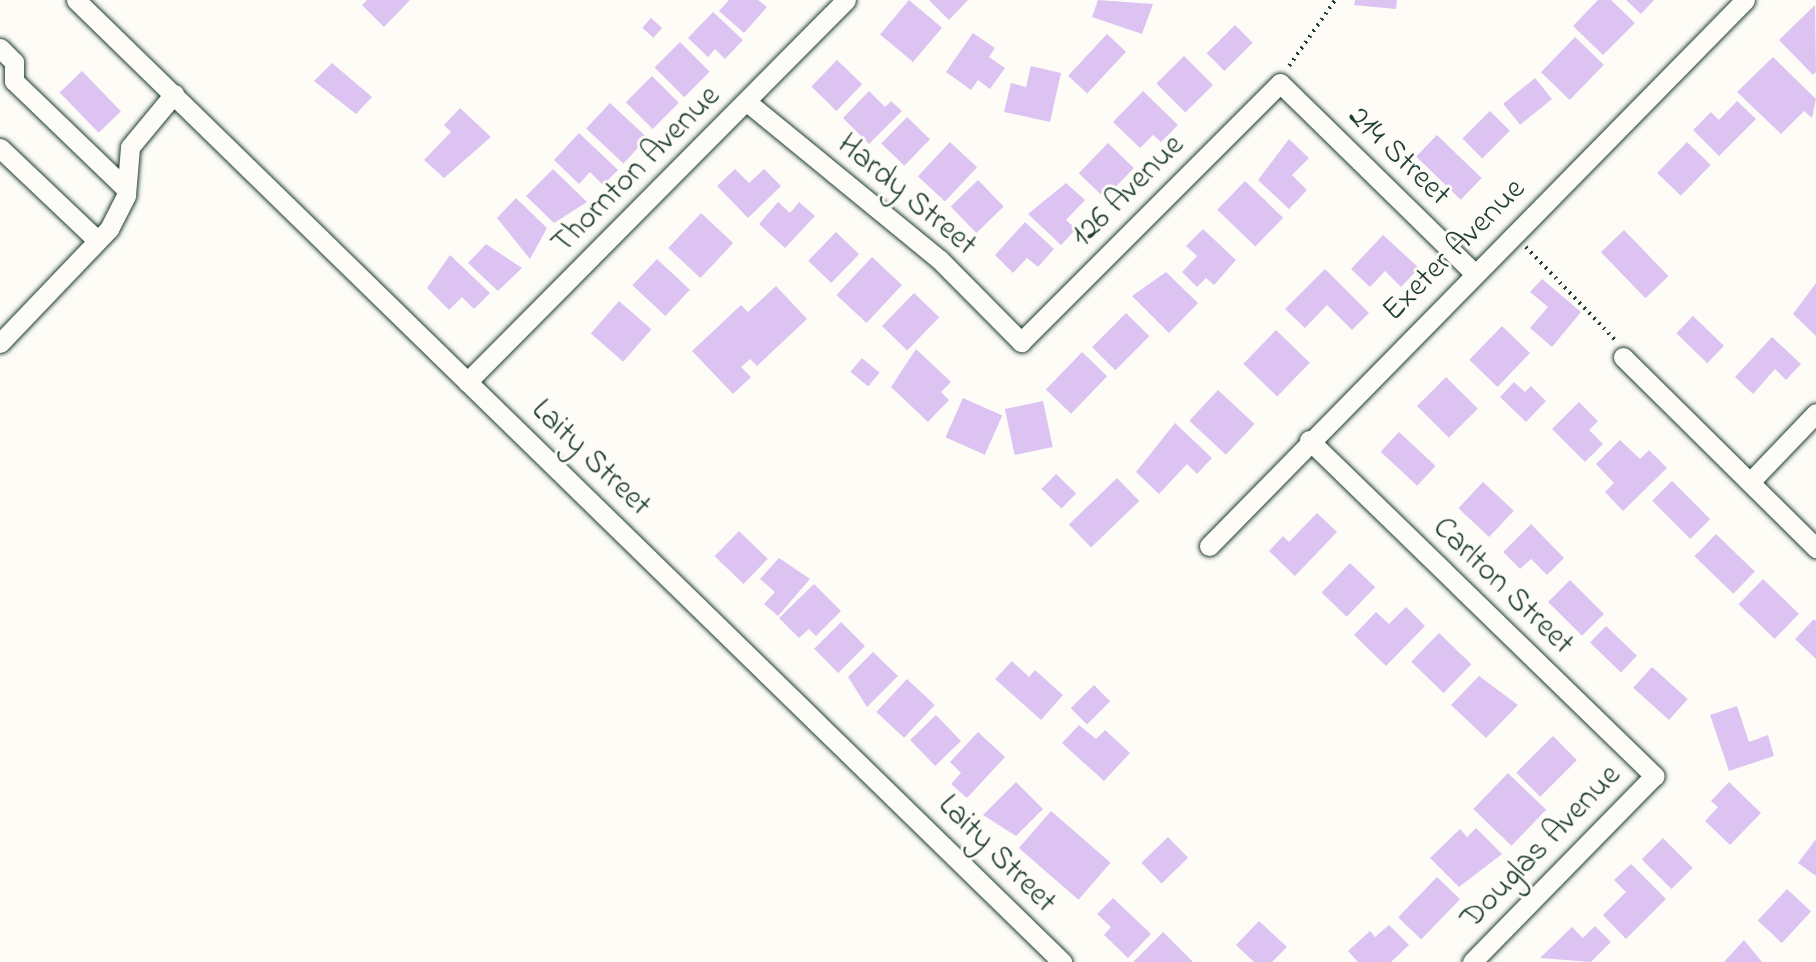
<!DOCTYPE html>
<style>
body{margin:0}
#map{position:relative;width:1816px;height:962px;overflow:hidden;background:#fdfcf7;font-family:"Indie Flower",sans-serif}
div>[style]{position:absolute}
[style*='--x']{left:calc(var(--x)*1px);top:calc(var(--y)*1px);width:calc(var(--w)*1px);rotate:calc(var(--a)*1deg)}
.building>*{inset:0;background:#ddc3f2;transform-origin:0 0}
.path>*{height:3.5px;margin-top:-1.75px;transform-origin:0;background:repeating-linear-gradient(90deg,#1f3d34 0 2px,transparent 0 7px)}
.roads{filter:drop-shadow(0 0 2px #1f3d34) drop-shadow(0 0 2px #1f3d34)}
.minor>*{height:19px;margin:-9.5px;padding:0 9.5px;transform-origin:9.5px;border-radius:9.5px;background:#fdfcf7}
span{translate:-50% -50%;white-space:nowrap;text-align:center;line-height:1.15;-webkit-text-stroke:6px #fdfcf7;paint-order:stroke}
.street-label{font-size:32px;color:#1f3d34}
</style>
<div id="map">
<div class="building">
<div style="clip-path:polygon(367px 0,410px 0,384px 27px,362px 5px)"></div>
<div style="clip-path:polygon(729px 0,758px 0,767px 7px,744px 33px,719px 11px)"></div>
<div style="left:909px;top:0;width:43px;height:45px;rotate:40deg"></div>
<div style="clip-path:polygon(929px 0,968px 0,949px 20px)"></div>
<div style="clip-path:polygon(1098px 0,1153px 4px,1142px 34px,1092px 17px)"></div>
<div style="clip-path:polygon(1355px 0,1397px 0,1396px 9px,1354px 5px)"></div>
<div style="clip-path:polygon(1598px 0,1611px 0,1635px 23px,1603px 55px,1573px 26px)"></div>
<div style="clip-path:polygon(1626px 0,1654px 0,1641px 14px)"></div>
<div style="clip-path:polygon(1815px 5px,1816px 72px,1813px 75px,1779px 40px)"></div>
<div style="clip-path:polygon(713px 12px,743px 40px,725px 59px,715px 49px,708px 57px,688px 38px)"></div>
<div style="left:651px;top:18px;width:15px;height:13px;rotate:42deg"></div>
<div style="left:1235px;top:25px;width:25px;height:40px;rotate:45deg"></div>
<div style="clip-path:polygon(973px 33px,995px 48px,989px 57px,1005px 68px,990px 89px,978px 80px,971px 90px,946px 72px)"></div>
<div style="left:1107px;top:34px;width:26px;height:57px;rotate:43deg"></div>
<div style="left:1575px;top:37px;width:40px;height:49px;rotate:44deg"></div>
<div style="left:680px;top:42px;width:42px;height:36px;rotate:45deg"></div>
<div style="left:1184px;top:56px;width:41px;height:39px;rotate:45deg"></div>
<div style="clip-path:polygon(1773px 57px,1816px 99px,1812px 118px,1804px 111px,1781px 134px,1737px 92px)"></div>
<div style="left:837px;top:60px;width:35px;height:37px;rotate:44deg"></div>
<div style="clip-path:polygon(332px 63px,372px 97px,356px 114px,314px 81px)"></div>
<div style="clip-path:polygon(1031px 66px,1061px 73px,1050px 122px,1004px 112px,1011px 83px,1026px 87px)"></div>
<div style="left:82px;top:71px;width:56px;height:31px;rotate:46deg"></div>
<div style="left:652px;top:76px;width:38px;height:37px;rotate:45deg"></div>
<div style="left:1535px;top:78px;width:27px;height:41px;rotate:51deg"></div>
<div style="clip-path:polygon(869px 91px,885px 107px,891px 101px,902px 111px,869px 144px,843px 118px)"></div>
<div style="clip-path:polygon(1143px 91px,1178px 125px,1161px 142px,1153px 135px,1140px 148px,1113px 122px)"></div>
<div style="clip-path:polygon(1737px 101px,1756px 119px,1719px 156px,1693px 130px,1711px 112px,1719px 120px)"></div>
<div style="left:610px;top:103px;width:51px;height:35px;rotate:43deg"></div>
<div style="clip-path:polygon(460px 108px,491px 137px,444px 178px,424px 160px,451px 132px,444px 125px)"></div>
<div style="left:1490px;top:111px;width:28px;height:39px;rotate:45deg"></div>
<div style="left:907px;top:117px;width:32px;height:37px;rotate:44deg"></div>
<div style="clip-path:polygon(579px 133px,618px 170px,603px 185px,590px 172px,579px 184px,554px 160px)"></div>
<div style="left:1437px;top:135px;width:62px;height:30px;rotate:44deg"></div>
<div style="clip-path:polygon(1289px 139px,1309px 158px,1292px 175px,1307px 190px,1289px 209px,1258px 180px)"></div>
<div style="left:950px;top:142px;width:37px;height:47px;rotate:43deg"></div>
<div style="left:1687px;top:142px;width:33px;height:43px;rotate:44deg"></div>
<div style="left:1108px;top:143px;width:36px;height:42px;rotate:44deg"></div>
<div style="clip-path:polygon(553px 169px,587px 202px,554px 223px,526px 196px)"></div>
<div style="clip-path:polygon(735px 169px,749px 183px,764px 169px,781px 186px,748px 218px,717px 186px)"></div>
<div style="left:978px;top:180px;width:37px;height:38px;rotate:46deg"></div>
<div style="left:1245px;top:181px;width:53px;height:40px;rotate:44deg"></div>
<div style="clip-path:polygon(1066px 183px,1085px 200px,1066px 220px,1076px 229px,1061px 245px,1028px 214px)"></div>
<div style="clip-path:polygon(516px 198px,547px 228px,530px 259px,497px 218px)"></div>
<div style="clip-path:polygon(778px 202px,790px 213px,799px 202px,815px 216px,785px 248px,759px 224px)"></div>
<div style="left:701px;top:213px;width:44px;height:48px;rotate:43deg"></div>
<div style="clip-path:polygon(1025px 222px,1054px 249px,1038px 267px,1027px 258px,1013px 273px,995px 255px)"></div>
<div style="clip-path:polygon(1203px 229px,1236px 260px,1214px 285px,1206px 278px,1197px 287px,1182px 272px,1197px 256px,1186px 246px)"></div>
<div style="left:1624px;top:230px;width:64px;height:32px;rotate:46deg"></div>
<div style="left:836px;top:232px;width:32px;height:40px;rotate:44deg"></div>
<div style="clip-path:polygon(1383px 235px,1419px 268px,1401px 287px,1385px 271px,1370px 287px,1351px 269px)"></div>
<div style="clip-path:polygon(486px 244px,522px 268px,498px 291px,468px 263px)"></div>
<div style="clip-path:polygon(450px 255px,490px 293px,474px 309px,462px 297px,449px 310px,427px 288px)"></div>
<div style="left:872px;top:257px;width:41px;height:52px;rotate:43deg"></div>
<div style="left:657px;top:259px;width:45px;height:36px;rotate:43deg"></div>
<div style="clip-path:polygon(1325px 269px,1369px 313px,1352px 330px,1327px 305px,1305px 328px,1285px 309px)"></div>
<div style="clip-path:polygon(1166px 272px,1198px 303px,1169px 333px,1132px 296px)"></div>
<div style="clip-path:polygon(1542px 279px,1581px 312px,1552px 347px,1530px 328px,1548px 307px,1530px 292px)"></div>
<div style="clip-path:polygon(1816px 283px,1816px 336px,1793px 314px)"></div>
<div style="clip-path:polygon(776px 286px,807px 319px,757px 366px,750px 359px,741px 367px,751px 377px,733px 394px,692px 351px,741px 305px,748px 312px)"></div>
<div style="left:914px;top:293px;width:35px;height:46px;rotate:44deg"></div>
<div style="left:619px;top:301px;width:43px;height:43px;rotate:41deg"></div>
<div style="left:1126px;top:313px;width:33px;height:48px;rotate:45deg"></div>
<div style="left:1693px;top:316px;width:43px;height:24px;rotate:44deg"></div>
<div style="left:1502px;top:326px;width:39px;height:47px;rotate:44deg"></div>
<div style="left:1276px;top:330px;width:47px;height:47px;rotate:44deg"></div>
<div style="clip-path:polygon(1772px 337px,1801px 364px,1786px 380px,1775px 369px,1753px 394px,1735px 377px)"></div>
<div style="clip-path:polygon(916px 349px,951px 382px,941px 392px,949px 400px,928px 422px,891px 387px)"></div>
<div style="left:1082px;top:352px;width:35px;height:52px;rotate:44deg"></div>
<div style="left:862px;top:358px;width:23px;height:18px;rotate:40deg"></div>
<div style="left:1446px;top:377px;width:45px;height:41px;rotate:45deg"></div>
<div style="clip-path:polygon(1514px 382px,1525px 392px,1531px 386px,1546px 401px,1526px 422px,1500px 397px)"></div>
<div style="left:1218px;top:390px;width:50px;height:42px;rotate:43deg"></div>
<div style="left:963px;top:398px;width:43px;height:43px;rotate:24deg"></div>
<div style="left:1043px;top:401px;width:47px;height:39px;rotate:78deg"></div>
<div style="clip-path:polygon(1579px 402px,1598px 421px,1589px 430px,1603px 444px,1585px 462px,1552px 429px)"></div>
<div style="clip-path:polygon(1175px 423px,1212px 458px,1197px 474px,1187px 464px,1159px 494px,1136px 472px)"></div>
<div style="left:1399px;top:432px;width:50px;height:27px;rotate:43deg"></div>
<div style="clip-path:polygon(1620px 440px,1640px 459px,1649px 450px,1667px 468px,1623px 511px,1605px 492px,1614px 483px,1596px 464px)"></div>
<div style="left:1056px;top:474px;width:28px;height:21px;rotate:44deg"></div>
<div style="left:1117px;top:478px;width:32px;height:67px;rotate:46deg"></div>
<div style="left:1672px;top:481px;width:54px;height:28px;rotate:45deg"></div>
<div style="left:1483px;top:482px;width:42px;height:36px;rotate:43deg"></div>
<div style="clip-path:polygon(1317px 513px,1337px 532px,1295px 576px,1269px 551px,1283px 536px,1289px 542px)"></div>
<div style="clip-path:polygon(1531px 524px,1564px 558px,1547px 575px,1531px 559px,1520px 569px,1503px 552px)"></div>
<div style="left:739px;top:531px;width:40px;height:35px;rotate:44deg"></div>
<div style="left:1716px;top:534px;width:54px;height:31px;rotate:44deg"></div>
<div style="clip-path:polygon(779px 558px,810px 579px,778px 616px,764px 604px,775px 592px,760px 579px)"></div>
<div style="left:1350px;top:563px;width:35px;height:41px;rotate:44deg"></div>
<div style="left:1763px;top:579px;width:50px;height:35px;rotate:44deg"></div>
<div style="left:1570px;top:580px;width:48px;height:31px;rotate:45deg"></div>
<div style="clip-path:polygon(814px 584px,841px 611px,816px 636px,809px 629px,799px 638px,779px 618px)"></div>
<div style="clip-path:polygon(1406px 607px,1425px 626px,1386px 666px,1354px 635px,1376px 612px,1389px 624px)"></div>
<div style="clip-path:polygon(1814px 619px,1816px 621px,1816px 659px,1795px 639px)"></div>
<div style="left:841px;top:622px;width:34px;height:38px;rotate:45deg"></div>
<div style="left:1606px;top:626px;width:43px;height:23px;rotate:44deg"></div>
<div style="left:1439px;top:633px;width:45px;height:40px;rotate:44deg"></div>
<div style="clip-path:polygon(873px 652px,898px 676px,867px 707px,848px 677px)"></div>
<div style="clip-path:polygon(1012px 661px,1029px 677px,1035px 670px,1063px 695px,1041px 720px,995px 679px)"></div>
<div style="left:1652px;top:667px;width:48px;height:28px;rotate:42deg"></div>
<div style="clip-path:polygon(1479px 676px,1518px 705px,1486px 738px,1451px 705px)"></div>
<div style="left:907px;top:679px;width:38px;height:45px;rotate:43deg"></div>
<div style="left:1094px;top:685px;width:23px;height:33px;rotate:45deg"></div>
<div style="clip-path:polygon(1737px 706px,1749px 742px,1768px 735px,1774px 756px,1729px 771px,1710px 715px)"></div>
<div style="left:936px;top:715px;width:36px;height:36px;rotate:46deg"></div>
<div style="clip-path:polygon(1079px 725px,1096px 739px,1105px 730px,1130px 753px,1104px 781px,1062px 743px)"></div>
<div style="clip-path:polygon(978px 732px,1005px 757px,967px 798px,951px 784px,961px 773px,950px 762px)"></div>
<div style="left:1553px;top:736px;width:34px;height:52px;rotate:45deg"></div>
<div style="left:1508px;top:773px;width:53px;height:50px;rotate:44deg"></div>
<div style="clip-path:polygon(1016px 782px,1043px 809px,1016px 836px,983px 815px)"></div>
<div style="clip-path:polygon(1729px 782px,1761px 813px,1730px 845px,1705px 821px,1718px 807px,1711px 801px)"></div>
<div style="left:1051px;top:811px;width:79px;height:49px;rotate:41deg"></div>
<div style="clip-path:polygon(1476px 828px,1502px 854px,1459px 887px,1430px 858px,1460px 829px,1467px 837px)"></div>
<div style="left:1168px;top:837px;width:29px;height:37px;rotate:46deg"></div>
<div style="left:1663px;top:838px;width:42px;height:30px;rotate:45deg"></div>
<div style="clip-path:polygon(1816px 839px,1816px 876px,1798px 863px)"></div>
<div style="clip-path:polygon(1631px 864px,1666px 899px,1626px 939px,1603px 915px,1626px 892px,1614px 880px)"></div>
<div style="left:1437px;top:877px;width:32px;height:56px;rotate:44deg"></div>
<div style="left:1787px;top:889px;width:33px;height:43px;rotate:43deg"></div>
<div style="clip-path:polygon(1113px 898px,1151px 934px,1128px 958px,1104px 935px,1111px 927px,1097px 914px)"></div>
<div style="clip-path:polygon(1259px 921px,1287px 947px,1272px 962px,1254px 962px,1236px 945px)"></div>
<div style="clip-path:polygon(1389px 925px,1409px 945px,1391px 962px,1358px 962px,1348px 951px,1370px 931px,1375px 937px)"></div>
<div style="clip-path:polygon(1595px 926px,1611px 942px,1591px 962px,1540px 958px,1572px 927px,1583px 938px)"></div>
<div style="clip-path:polygon(1163px 932px,1193px 962px,1133px 962px)"></div>
<div style="clip-path:polygon(1744px 940px,1762px 962px,1724px 962px)"></div>
</div>
<div class="path">
<div style="--x:1289;--y:66;--w:80;--a:-55.1"></div>
<div style="--x:1526;--y:247;--w:132;--a:46.2"></div>
</div>
<div class="roads">
<div class="minor">
<div style="--x:76;--y:0;--w:1378;--a:44.29"></div>
<div style="--x:0;--y:48;--w:20;--a:45"></div>
<div style="--x:14;--y:62;--w:19;--a:90"></div>
<div style="--x:14;--y:81;--w:154;--a:43.9"></div>
<div style="--x:747;--y:102;--w:248;--a:39.3"></div>
<div style="--x:939;--y:259;--w:117;--a:45.3"></div>
<div style="--x:1021;--y:342;--w:366;--a:-45"></div>
<div style="--x:1280;--y:83;--w:273;--a:44.4"></div>
<div style="--x:0;--y:148;--w:134;--a:43.5"></div>
<div style="--x:0;--y:343;--w:158;--a:-46.3"></div>
<div style="--x:109;--y:229;--w:38;--a:-63"></div>
<div style="--x:126;--y:195;--w:48;--a:-85.2"></div>
<div style="--x:130;--y:147;--w:69;--a:-50.3"></div>
<div style="--x:1623;--y:357;--w:272;--a:44.7"></div>
<div style="--x:467;--y:382;--w:538;--a:-45.23"></div>
<div style="--x:1309;--y:440;--w:482;--a:44.2"></div>
<div style="--x:1654;--y:776;--w:260;--a:134.4"></div>
<div style="--x:1750;--y:482;--w:95;--a:-46.3"></div>
<div style="--x:1209;--y:546;--w:765;--a:-45.53"></div>
</div>
</div>
<div class="street-label">
<span style="left:1398px;top:157px;rotate:44deg">214 Street</span>
<span style="left:637px;top:171px;rotate:-45deg">Thornton Avenue</span>
<span style="left:1129px;top:192px;rotate:-45deg">126 Avenue</span>
<span style="left:906px;top:196px;rotate:40deg">Hardy Street</span>
<span style="left:1455px;top:251px;rotate:-45deg">Exeter Avenue</span>
<span style="left:590px;top:459px;rotate:44deg">Laity Street</span>
<span style="left:1502px;top:587px;rotate:44deg">Carlton Street</span>
<span style="left:1542px;top:848px;rotate:-46deg">Douglas Avenue</span>
<span style="left:996px;top:855px;rotate:45deg">Laity Street</span>
</div>
</div>
